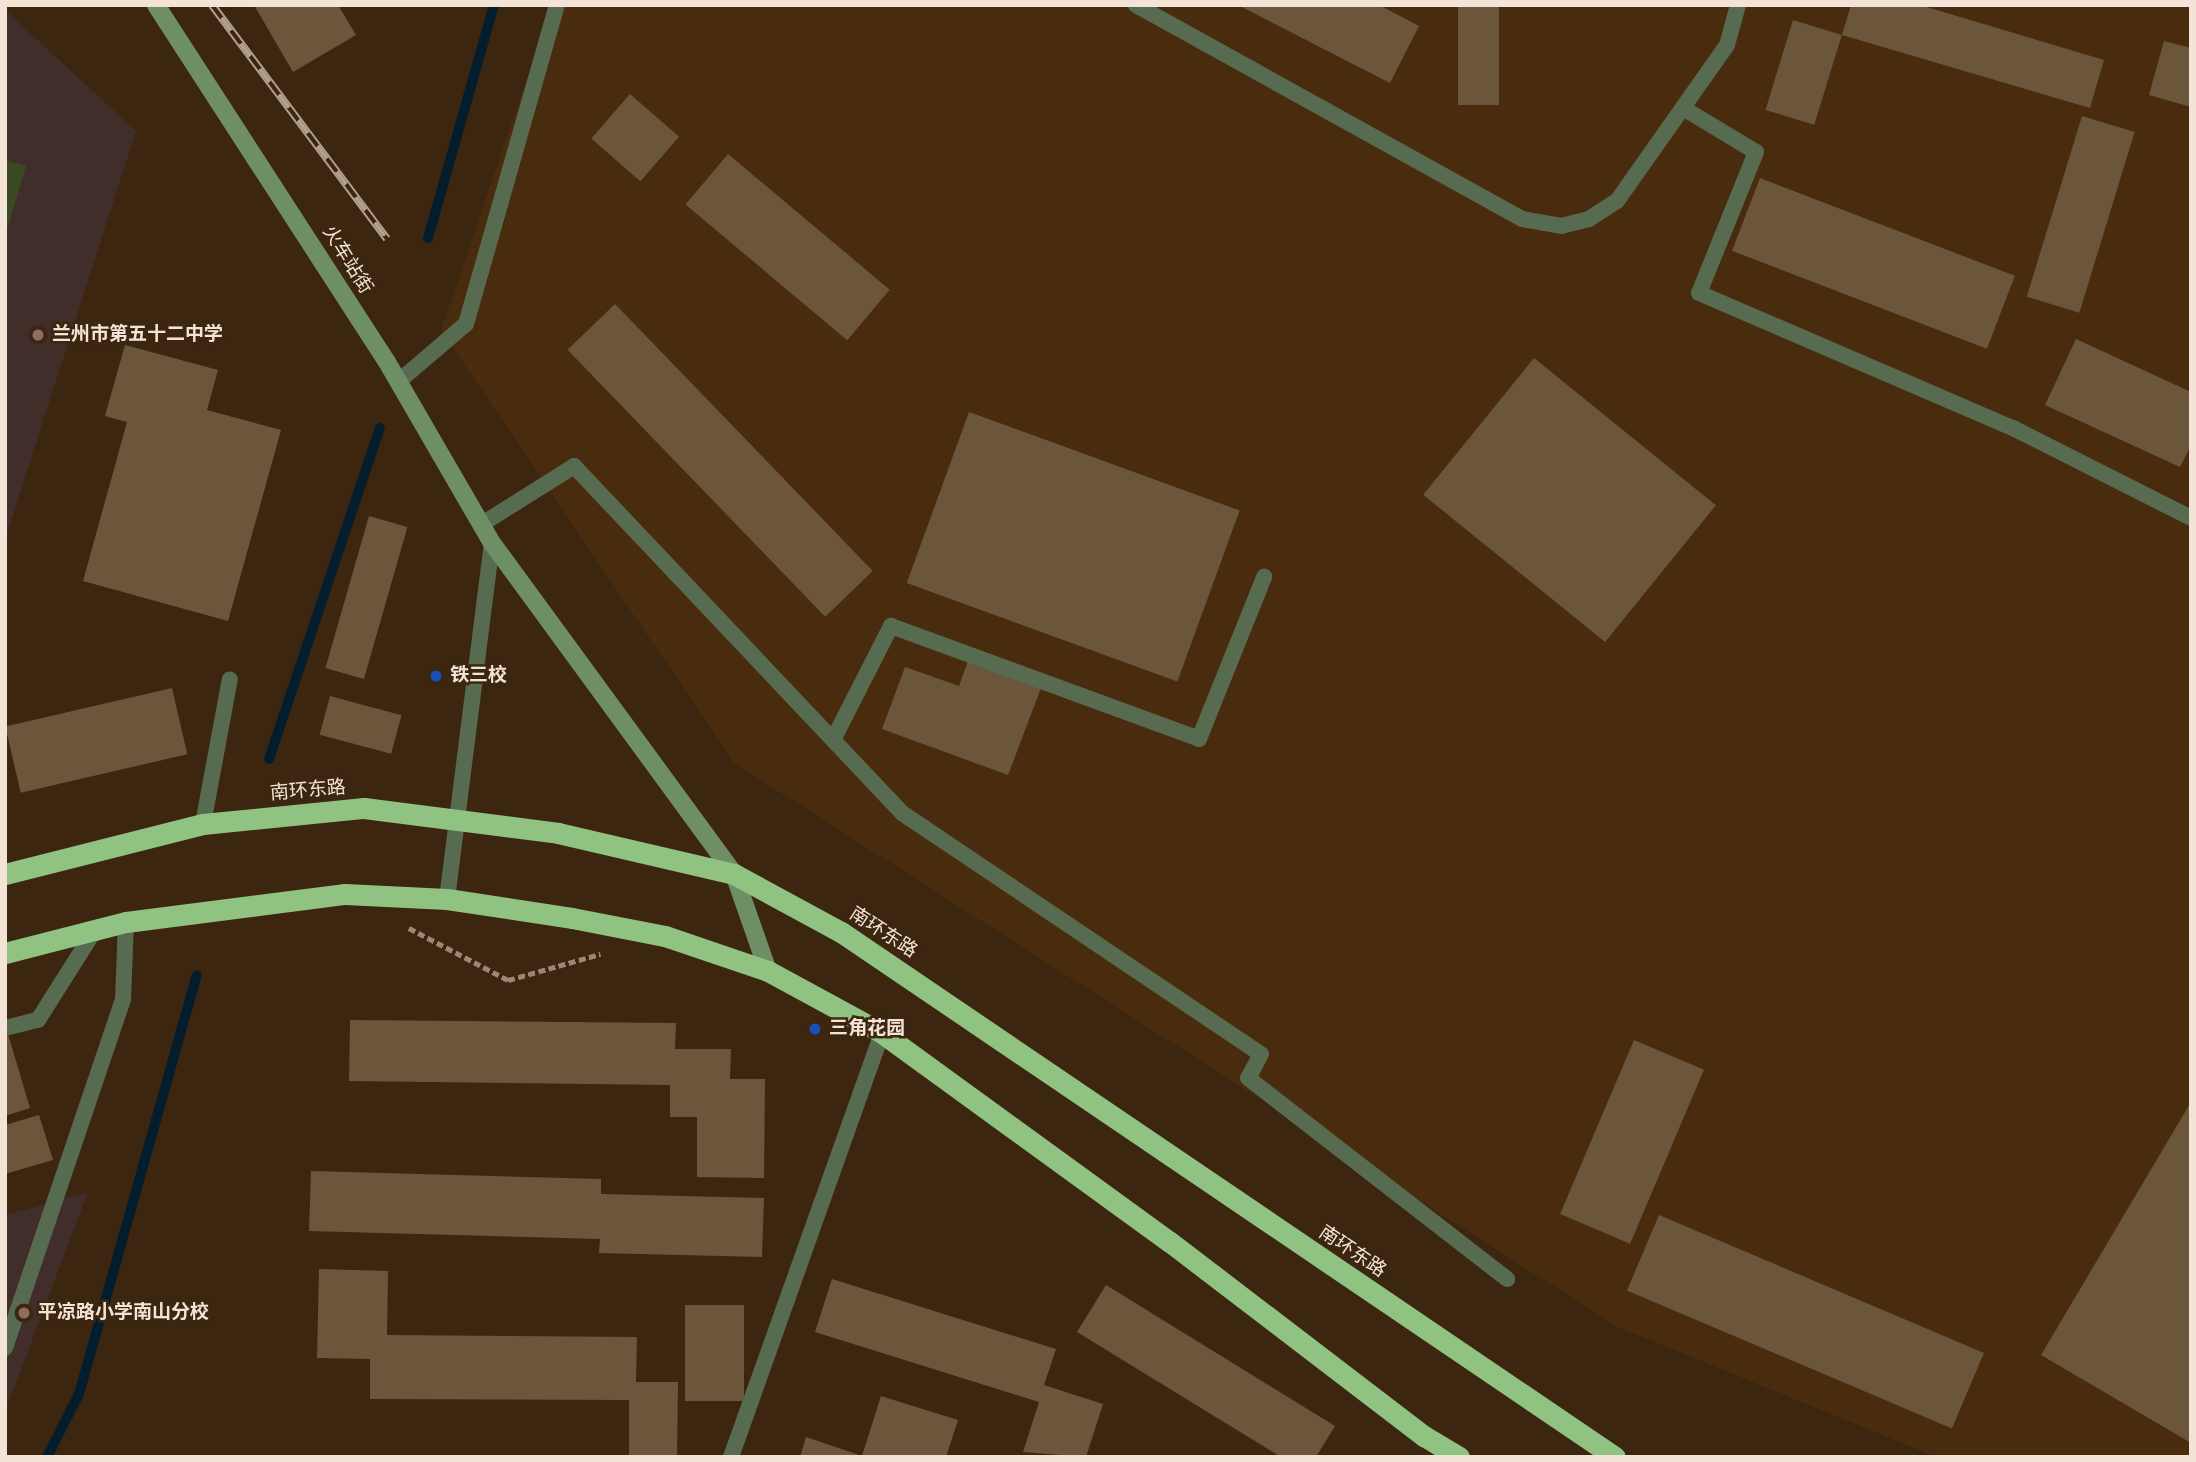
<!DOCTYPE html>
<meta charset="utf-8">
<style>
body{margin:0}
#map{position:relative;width:2196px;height:1462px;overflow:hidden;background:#3d260f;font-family:Signika,"Noto Sans SC",sans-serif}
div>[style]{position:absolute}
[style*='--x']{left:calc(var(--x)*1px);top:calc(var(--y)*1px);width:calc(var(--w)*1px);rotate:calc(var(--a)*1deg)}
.built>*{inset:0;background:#492c0e}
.education>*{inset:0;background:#412d2a}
.green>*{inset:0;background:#394a22}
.stream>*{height:10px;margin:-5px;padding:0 5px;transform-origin:5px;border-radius:5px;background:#041d2c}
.building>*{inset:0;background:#6c563b;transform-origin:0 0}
.path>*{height:4.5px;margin-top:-2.25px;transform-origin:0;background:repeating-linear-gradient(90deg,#9a8775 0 7px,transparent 0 10.5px)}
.lane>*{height:16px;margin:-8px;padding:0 8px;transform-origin:8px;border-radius:8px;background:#576b51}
.secondary>*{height:18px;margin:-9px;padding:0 9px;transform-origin:9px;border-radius:9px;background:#6e8f66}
.highway>*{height:21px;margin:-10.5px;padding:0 10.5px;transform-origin:10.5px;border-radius:10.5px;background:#90c382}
.rail>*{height:8px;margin-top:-4px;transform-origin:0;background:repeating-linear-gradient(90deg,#3d260f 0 16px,#b3a08f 0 32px);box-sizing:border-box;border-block:2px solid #b3a08f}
.dots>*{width:19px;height:19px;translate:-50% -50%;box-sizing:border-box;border:4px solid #3d260f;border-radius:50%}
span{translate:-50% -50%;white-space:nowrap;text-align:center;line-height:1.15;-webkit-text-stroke:5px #3d260f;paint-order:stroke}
.street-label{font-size:19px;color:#f4e4d7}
.poi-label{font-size:19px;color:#f4e4d7;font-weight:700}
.left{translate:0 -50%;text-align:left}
.frame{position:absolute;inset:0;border:7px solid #f4e4d7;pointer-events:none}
</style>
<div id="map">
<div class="built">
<div style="clip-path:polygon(552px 5px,2191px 5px,2191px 1457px,1936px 1457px,1616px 1326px,734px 763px,441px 330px)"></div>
</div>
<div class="education">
<div style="clip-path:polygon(5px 10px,136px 131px,5px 540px)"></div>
<div style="clip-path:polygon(88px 1192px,5px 1412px,5px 1215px)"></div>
</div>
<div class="green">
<div style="clip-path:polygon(5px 160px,26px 166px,5px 237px)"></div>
</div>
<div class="stream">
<div style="--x:428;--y:238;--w:242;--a:-74.2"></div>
<div style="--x:269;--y:759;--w:349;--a:-71.5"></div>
<div style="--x:47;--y:1457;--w:71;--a:-63.1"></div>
<div style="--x:79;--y:1394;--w:435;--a:-74.3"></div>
</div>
<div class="building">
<div style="clip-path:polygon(254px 5px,338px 5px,356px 35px,293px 72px)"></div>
<div style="clip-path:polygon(1238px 5px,1379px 5px,1419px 26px,1390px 83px)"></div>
<div style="left:1458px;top:5px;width:41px;height:100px"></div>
<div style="clip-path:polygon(1851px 5px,1920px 5px,2104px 60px,2090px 108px,1842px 35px)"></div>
<div style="left:1793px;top:20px;width:51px;height:94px;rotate:17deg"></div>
<div style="clip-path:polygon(2164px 41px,2191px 48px,2191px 107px,2149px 95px)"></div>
<div style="left:630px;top:94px;width:65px;height:59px;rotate:41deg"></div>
<div style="left:2082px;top:116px;width:55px;height:189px;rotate:17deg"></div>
<div style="left:728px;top:154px;width:211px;height:66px;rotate:40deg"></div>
<div style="left:1760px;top:178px;width:273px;height:78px;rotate:21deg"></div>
<div style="left:615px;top:304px;width:371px;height:66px;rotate:46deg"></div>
<div style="clip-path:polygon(2076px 339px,2191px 392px,2191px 445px,2180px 467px,2045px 405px)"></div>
<div style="clip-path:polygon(125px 345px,218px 370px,207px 410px,281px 430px,228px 621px,83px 581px,127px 422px,105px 416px)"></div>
<div style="left:1534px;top:358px;width:234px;height:176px;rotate:39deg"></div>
<div style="left:969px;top:412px;width:288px;height:182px;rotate:20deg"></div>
<div style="left:369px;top:516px;width:40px;height:158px;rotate:16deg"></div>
<div style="clip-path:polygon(968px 661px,1041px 688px,1008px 775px,882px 729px,905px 667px,959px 686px)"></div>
<div style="left:172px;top:688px;width:68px;height:171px;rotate:77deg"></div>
<div style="left:330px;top:696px;width:74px;height:40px;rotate:15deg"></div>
<div style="clip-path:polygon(350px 1020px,676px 1023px,675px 1049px,731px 1049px,730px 1079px,765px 1079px,764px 1178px,697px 1177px,697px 1117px,670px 1117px,670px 1085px,349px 1081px)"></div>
<div style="clip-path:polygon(5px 1024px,30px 1108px,5px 1116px)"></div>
<div style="left:1634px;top:1040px;width:76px;height:189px;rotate:23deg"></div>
<div style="clip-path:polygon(2191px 1102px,2191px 1443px,2041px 1355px)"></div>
<div style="clip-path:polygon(39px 1115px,53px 1160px,5px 1174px,5px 1125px)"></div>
<div style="clip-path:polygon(311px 1171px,601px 1179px,601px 1194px,764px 1198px,762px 1257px,599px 1253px,600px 1239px,309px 1231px)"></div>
<div style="left:1659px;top:1215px;width:353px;height:82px;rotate:23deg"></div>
<div style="clip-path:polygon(319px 1269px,388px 1271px,387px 1335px,637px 1337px,636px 1382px,678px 1382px,677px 1457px,629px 1457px,629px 1400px,370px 1399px,370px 1359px,317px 1358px)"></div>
<div style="clip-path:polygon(832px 1279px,1056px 1349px,1044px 1385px,1103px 1404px,1086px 1457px,1023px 1452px,1039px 1402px,815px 1332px)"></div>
<div style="clip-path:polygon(1106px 1285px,1335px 1426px,1316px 1457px,1281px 1457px,1077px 1332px)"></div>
<div style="left:685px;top:1305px;width:59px;height:96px"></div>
<div style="clip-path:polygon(881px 1396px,958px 1420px,946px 1457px,800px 1457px,806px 1437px,862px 1456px)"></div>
</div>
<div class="path">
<div style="--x:409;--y:928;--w:112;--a:27.7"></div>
<div style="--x:508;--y:980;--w:96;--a:-15.8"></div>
</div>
<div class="lane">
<div style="--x:1136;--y:5;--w:441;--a:29"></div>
<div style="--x:1522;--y:219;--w:40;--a:10"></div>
<div style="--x:1561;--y:226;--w:29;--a:-14"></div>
<div style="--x:1589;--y:219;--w:33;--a:-33"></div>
<div style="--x:1617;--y:201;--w:191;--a:-54.8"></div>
<div style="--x:1727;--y:45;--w:41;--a:-74.6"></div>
<div style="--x:1683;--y:108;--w:85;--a:31.1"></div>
<div style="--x:1756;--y:152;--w:152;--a:112"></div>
<div style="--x:1699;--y:293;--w:342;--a:23.3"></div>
<div style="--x:2013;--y:428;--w:199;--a:26.8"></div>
<div style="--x:398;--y:382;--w:89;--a:-40.5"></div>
<div style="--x:466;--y:324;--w:332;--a:-74.1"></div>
<div style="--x:482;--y:524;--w:109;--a:-32.2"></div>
<div style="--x:574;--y:466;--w:477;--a:46.6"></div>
<div style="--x:902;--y:813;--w:432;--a:33.9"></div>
<div style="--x:1261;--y:1054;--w:27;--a:118"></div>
<div style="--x:1248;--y:1078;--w:328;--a:37.8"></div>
<div style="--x:834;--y:738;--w:126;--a:-63"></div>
<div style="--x:891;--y:626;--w:328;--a:20.1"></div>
<div style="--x:1199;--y:739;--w:175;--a:-68.1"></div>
<div style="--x:203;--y:824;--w:147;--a:-79.5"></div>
<div style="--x:447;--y:899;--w:359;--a:-82.8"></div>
<div style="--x:5;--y:1028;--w:34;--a:-14"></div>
<div style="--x:38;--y:1020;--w:107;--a:-57.7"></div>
<div style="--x:5;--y:1348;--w:367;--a:-71.3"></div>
<div style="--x:123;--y:1000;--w:78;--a:-87.8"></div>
<div style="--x:731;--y:1457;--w:450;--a:-70.4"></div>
</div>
<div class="secondary">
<div style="--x:156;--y:5;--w:425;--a:57.1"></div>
<div style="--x:387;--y:362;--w:209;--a:59.9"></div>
<div style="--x:492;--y:543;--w:410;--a:53.8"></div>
<div style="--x:734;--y:874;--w:103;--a:70.7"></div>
</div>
<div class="highway">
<div style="--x:5;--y:874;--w:204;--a:-14.2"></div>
<div style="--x:203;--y:824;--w:162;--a:-5.7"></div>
<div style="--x:364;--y:808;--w:196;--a:7.3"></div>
<div style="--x:558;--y:833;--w:181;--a:13.1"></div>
<div style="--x:734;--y:874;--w:122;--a:28.5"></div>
<div style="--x:841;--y:932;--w:935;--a:34.15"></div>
<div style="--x:5;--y:953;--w:125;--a:-14.4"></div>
<div style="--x:126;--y:922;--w:221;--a:-7.3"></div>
<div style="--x:345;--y:894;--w:102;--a:2.8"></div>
<div style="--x:447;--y:899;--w:126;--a:8.6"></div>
<div style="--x:572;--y:918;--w:95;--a:11"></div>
<div style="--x:665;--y:936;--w:109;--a:18.8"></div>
<div style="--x:768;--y:971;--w:130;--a:28.5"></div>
<div style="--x:882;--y:1033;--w:356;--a:36"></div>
<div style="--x:1170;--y:1242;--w:320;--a:37.4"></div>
<div style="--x:1424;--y:1436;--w:41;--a:31"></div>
</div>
<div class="rail">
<div style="--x:212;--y:5;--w:292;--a:53.2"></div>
</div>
<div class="dots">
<div style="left:38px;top:335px;background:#8d6e63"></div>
<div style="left:436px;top:676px;background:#1a4fb4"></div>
<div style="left:815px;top:1029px;background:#1a4fb4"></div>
<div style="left:24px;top:1313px;background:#8d6e63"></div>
</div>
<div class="street-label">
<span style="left:347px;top:260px;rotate:58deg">火车站街</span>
<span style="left:308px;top:791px;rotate:-5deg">南环东路</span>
<span style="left:883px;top:933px;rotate:33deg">南环东路</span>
<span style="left:1352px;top:1252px;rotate:34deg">南环东路</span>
</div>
<div class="poi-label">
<span class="left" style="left:52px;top:335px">兰州市第五十二中学</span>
<span class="left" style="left:450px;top:676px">铁三校</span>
<span class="left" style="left:829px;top:1029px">三角花园</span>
<span class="left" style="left:38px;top:1313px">平凉路小学南山分校</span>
</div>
<div class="frame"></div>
</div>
